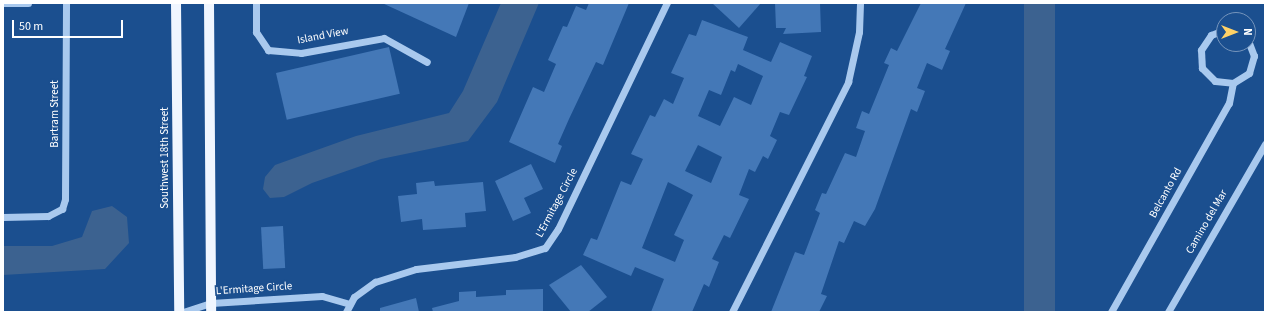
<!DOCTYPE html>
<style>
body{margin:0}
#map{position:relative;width:1268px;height:315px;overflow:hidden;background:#1b4f8f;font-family:"Source Sans 3",sans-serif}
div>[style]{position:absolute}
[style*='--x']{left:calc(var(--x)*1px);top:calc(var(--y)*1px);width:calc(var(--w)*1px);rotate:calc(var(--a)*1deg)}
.water>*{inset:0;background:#3c6290;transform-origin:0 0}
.building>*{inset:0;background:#4478b7;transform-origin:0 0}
.minor>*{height:7px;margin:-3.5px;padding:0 3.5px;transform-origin:3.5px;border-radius:3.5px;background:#a9c9ee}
.major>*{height:10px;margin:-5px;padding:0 5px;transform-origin:5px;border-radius:5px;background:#f0f6ff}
span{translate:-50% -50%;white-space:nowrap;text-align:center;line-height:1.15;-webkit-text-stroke:3.5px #1b4f8f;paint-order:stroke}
.street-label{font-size:11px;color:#fff}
.frame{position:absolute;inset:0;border:4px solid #fff;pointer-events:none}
.north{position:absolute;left:1216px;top:12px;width:40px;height:40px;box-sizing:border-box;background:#1b4f8f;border:1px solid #7695bc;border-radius:50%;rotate:90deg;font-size:11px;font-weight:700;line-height:16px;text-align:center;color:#fff}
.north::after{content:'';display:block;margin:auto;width:14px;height:18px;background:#ffd166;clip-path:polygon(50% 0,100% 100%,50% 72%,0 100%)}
.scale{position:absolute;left:12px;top:20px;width:111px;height:18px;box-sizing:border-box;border:2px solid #fff;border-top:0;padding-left:5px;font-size:12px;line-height:14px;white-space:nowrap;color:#fff;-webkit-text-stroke:3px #1b4f8f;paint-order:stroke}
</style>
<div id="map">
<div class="water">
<div style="clip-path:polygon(501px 3px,539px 3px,497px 102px,468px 141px,381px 159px,312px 183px,284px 197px,270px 198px,263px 189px,265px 177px,275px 165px,356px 136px,449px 113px,463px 91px)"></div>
<div style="left:1024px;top:3px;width:31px;height:344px"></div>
<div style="clip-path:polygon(112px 206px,127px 217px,129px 243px,105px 269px,3px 275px,3px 246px,52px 246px,82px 237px,92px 211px)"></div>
</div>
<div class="building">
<div style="clip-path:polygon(382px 3px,469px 3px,456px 37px)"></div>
<div style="clip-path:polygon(589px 3px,629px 3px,603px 65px,596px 62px,569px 119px,558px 144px,562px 146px,555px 163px,509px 142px,533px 87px,544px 92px,556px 64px,548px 60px,563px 26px,567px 27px,576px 6px,586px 10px)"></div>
<div style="clip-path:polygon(712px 3px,761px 3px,739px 28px)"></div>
<div style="clip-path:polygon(775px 3px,820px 3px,821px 32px,783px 34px,786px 28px,776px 28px)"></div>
<div style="clip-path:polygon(921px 3px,966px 3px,945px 49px,950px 51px,942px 70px,927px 63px,917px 88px,925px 91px,917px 112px,911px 109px,875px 209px,865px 226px,854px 221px,844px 243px,839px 241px,821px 294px,827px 296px,819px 312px,771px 312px,795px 252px,804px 255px,820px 213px,815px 210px,822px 193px,826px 194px,845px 153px,856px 157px,865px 131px,856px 128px,862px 111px,869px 114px,889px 65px,884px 63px,891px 48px,897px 51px)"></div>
<div style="clip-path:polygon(evenodd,702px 20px,748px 37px,743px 50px,771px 62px,780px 42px,812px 56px,804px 76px,807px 77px,789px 115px,780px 112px,770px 136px,777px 140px,768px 159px,763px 156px,755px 172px,749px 169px,739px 195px,749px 199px,730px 238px,724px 235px,712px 259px,719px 262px,709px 287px,704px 284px,692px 312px,651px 312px,664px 279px,635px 267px,631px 276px,583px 255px,591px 238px,597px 240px,621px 181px,631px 185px,643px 159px,631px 154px,650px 115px,655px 117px,664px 99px,673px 104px,684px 78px,671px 73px,689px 34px,696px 36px,702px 20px,738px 64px,763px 76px,751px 105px,734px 97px,720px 126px,698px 116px,709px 90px,721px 95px,731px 70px,735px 72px,738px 64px,702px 20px,698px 145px,722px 157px,711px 183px,685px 171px,698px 145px,702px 20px,668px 182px,693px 195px,674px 235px,684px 240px,675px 262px,642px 248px,668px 182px)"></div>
<div style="left:389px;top:47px;width:48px;height:116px;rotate:77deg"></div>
<div style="clip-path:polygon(531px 164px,543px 189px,524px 198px,531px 213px,513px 221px,495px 181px)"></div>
<div style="clip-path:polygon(434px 181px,435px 186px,483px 182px,486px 211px,465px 213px,466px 227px,423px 230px,422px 219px,401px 222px,398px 196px,417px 194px,416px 183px)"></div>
<div style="left:283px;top:226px;width:42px;height:22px;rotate:87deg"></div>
<div style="clip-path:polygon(581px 265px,607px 297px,588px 312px,571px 312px,549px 285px)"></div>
<div style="clip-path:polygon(543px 289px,543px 312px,433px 312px,432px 308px,459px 301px,459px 292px,476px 291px,476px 297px,506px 295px,506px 290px)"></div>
<div style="clip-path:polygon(416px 298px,419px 312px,380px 312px,380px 308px)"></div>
</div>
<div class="minor">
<div style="--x:3;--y:3;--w:25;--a:0"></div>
<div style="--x:256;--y:3;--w:29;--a:90"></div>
<div style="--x:256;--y:32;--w:22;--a:56"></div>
<div style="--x:268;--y:50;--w:33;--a:5"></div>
<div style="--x:301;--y:53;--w:84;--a:-10.2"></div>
<div style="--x:384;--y:38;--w:49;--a:29.2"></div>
<div style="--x:1224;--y:30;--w:14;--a:159"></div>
<div style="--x:1211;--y:35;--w:18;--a:124"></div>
<div style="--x:1201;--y:50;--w:18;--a:87"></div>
<div style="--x:1202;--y:68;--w:18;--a:45"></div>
<div style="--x:1215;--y:81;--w:18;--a:6"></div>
<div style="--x:1233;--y:83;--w:19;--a:-32"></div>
<div style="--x:1249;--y:73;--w:18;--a:-74"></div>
<div style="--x:1254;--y:56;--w:17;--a:-111"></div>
<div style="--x:3;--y:217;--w:45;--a:-1.3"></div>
<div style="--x:48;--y:216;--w:16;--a:-27"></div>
<div style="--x:62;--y:209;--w:10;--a:-73"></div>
<div style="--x:65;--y:199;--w:196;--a:-89.7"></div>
<div style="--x:183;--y:312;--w:29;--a:-18"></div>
<div style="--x:211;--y:303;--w:111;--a:-3.6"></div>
<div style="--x:322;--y:296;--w:29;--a:16"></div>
<div style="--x:346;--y:312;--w:17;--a:-62"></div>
<div style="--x:354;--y:297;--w:26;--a:-36"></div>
<div style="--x:375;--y:282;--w:43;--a:-17.6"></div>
<div style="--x:416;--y:269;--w:100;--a:-6.9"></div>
<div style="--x:515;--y:257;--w:31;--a:-17"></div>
<div style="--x:545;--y:248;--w:23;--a:-56"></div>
<div style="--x:558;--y:229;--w:251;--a:-64.3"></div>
<div style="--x:732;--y:312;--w:258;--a:-63.2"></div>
<div style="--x:848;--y:82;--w:51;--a:-77.6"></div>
<div style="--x:859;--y:32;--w:29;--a:-88"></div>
<div style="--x:1111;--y:312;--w:240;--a:-60.6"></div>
<div style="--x:1229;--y:103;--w:20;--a:-79"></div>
<div style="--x:1168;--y:312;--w:194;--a:-60"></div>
</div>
<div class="major">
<div style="--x:176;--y:3;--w:309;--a:89.4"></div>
<div style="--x:209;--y:3;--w:309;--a:89.6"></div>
</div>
<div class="street-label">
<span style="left:323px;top:36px;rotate:-11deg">Island View</span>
<span style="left:55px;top:114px;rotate:-90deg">Bartram Street</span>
<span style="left:165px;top:158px;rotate:-90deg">Southwest 18th Street</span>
<span style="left:1166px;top:193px;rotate:-61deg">Belcanto Rd</span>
<span style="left:557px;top:203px;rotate:-62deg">L'Ermitage Circle</span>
<span style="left:1207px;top:222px;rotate:-60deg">Camino del Mar</span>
<span style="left:254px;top:289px;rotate:-4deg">L'Ermitage Circle</span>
</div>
<div class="frame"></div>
<div class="north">N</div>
<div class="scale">50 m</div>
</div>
